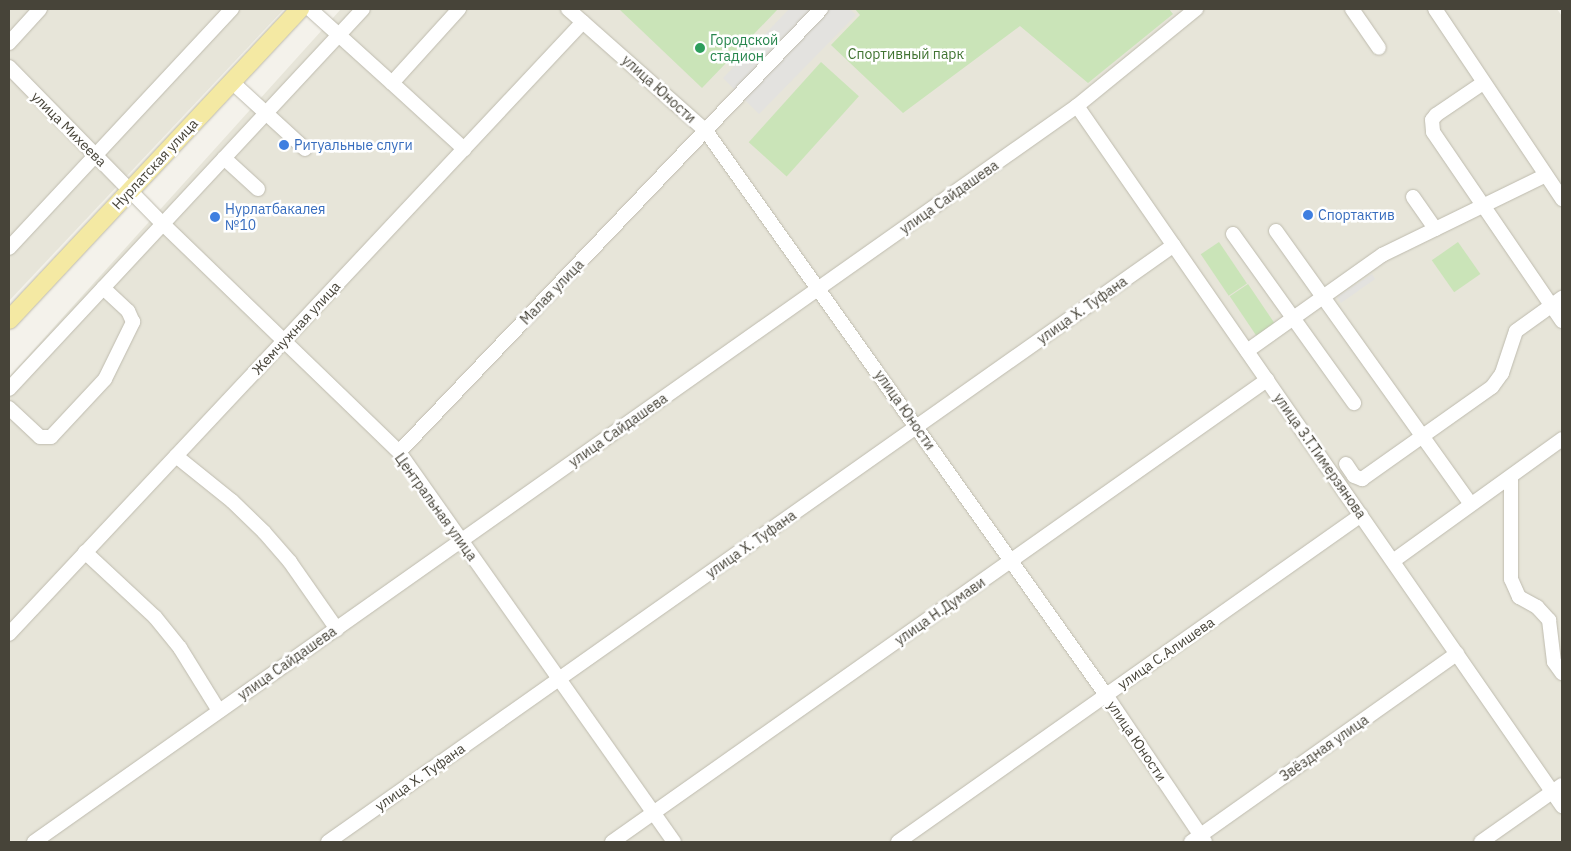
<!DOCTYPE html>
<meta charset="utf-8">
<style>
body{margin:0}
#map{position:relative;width:1571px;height:851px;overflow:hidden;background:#f4f2eb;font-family:"IBM Plex Sans",sans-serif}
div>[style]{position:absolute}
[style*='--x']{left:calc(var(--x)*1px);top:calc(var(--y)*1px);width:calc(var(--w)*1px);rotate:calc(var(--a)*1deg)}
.residential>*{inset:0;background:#e7e5d9}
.green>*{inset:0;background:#cae4b8;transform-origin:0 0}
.parking>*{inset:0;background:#e3e2df}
.roads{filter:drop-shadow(0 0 1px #bebbae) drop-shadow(0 0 1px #bebbae)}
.minor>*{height:14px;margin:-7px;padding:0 7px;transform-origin:7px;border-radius:7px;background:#fff}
.major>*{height:18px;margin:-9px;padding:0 9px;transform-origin:9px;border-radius:9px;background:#f4e9a3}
.dots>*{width:14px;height:14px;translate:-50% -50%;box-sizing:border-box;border:2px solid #fff;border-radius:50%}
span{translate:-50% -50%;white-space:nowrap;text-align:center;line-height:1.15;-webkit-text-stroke:5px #fff;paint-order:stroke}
.leisure-label{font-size:14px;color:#27864d}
.left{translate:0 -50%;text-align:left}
.park-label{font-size:14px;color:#417432}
.street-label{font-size:14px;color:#474439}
.shop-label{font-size:14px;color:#366cbe}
.frame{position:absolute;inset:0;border:10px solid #474439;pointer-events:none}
</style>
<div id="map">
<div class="residential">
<div style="clip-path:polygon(9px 9px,284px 9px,9px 301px)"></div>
<div style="clip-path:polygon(341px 9px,1557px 9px,1562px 16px,1562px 842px,9px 842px,9px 377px)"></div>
</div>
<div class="green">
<div style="clip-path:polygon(619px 9px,778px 9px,702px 88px)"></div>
<div style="clip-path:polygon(855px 9px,1169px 9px,1173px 14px,1088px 83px,1020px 26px,903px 113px,831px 45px,860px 15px)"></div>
<div style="left:821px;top:62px;width:51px;height:108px;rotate:42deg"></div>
<div style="left:1219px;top:242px;width:50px;height:22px;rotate:56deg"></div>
<div style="left:1458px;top:242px;width:39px;height:32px;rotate:55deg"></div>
<div style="left:1248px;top:284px;width:50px;height:22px;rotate:56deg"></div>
</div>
<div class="parking">
<div style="clip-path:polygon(789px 9px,850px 9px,856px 15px,759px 114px,723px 78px)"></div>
<div style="clip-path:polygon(1372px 274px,1375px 279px,1341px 303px,1337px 297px)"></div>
</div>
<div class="roads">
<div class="minor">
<div style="--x:310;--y:9;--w:110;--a:42.1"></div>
<div style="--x:392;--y:83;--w:100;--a:-47.8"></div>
<div style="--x:568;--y:9;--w:184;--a:41.5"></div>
<div style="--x:706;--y:131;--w:691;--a:54.65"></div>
<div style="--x:1106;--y:695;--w:177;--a:56"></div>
<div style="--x:1352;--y:9;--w:47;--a:55.3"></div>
<div style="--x:1435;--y:9;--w:229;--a:56.2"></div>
<div style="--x:9;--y:43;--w:46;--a:-47.6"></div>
<div style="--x:9;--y:67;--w:220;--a:45.6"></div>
<div style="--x:163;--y:224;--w:328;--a:44"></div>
<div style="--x:399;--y:452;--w:477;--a:54.8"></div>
<div style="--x:232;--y:82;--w:99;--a:42.5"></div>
<div style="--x:392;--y:83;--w:98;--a:42.5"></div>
<div style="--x:1483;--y:83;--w:57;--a:145.8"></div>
<div style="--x:1436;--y:115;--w:6;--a:129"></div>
<div style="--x:1432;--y:120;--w:12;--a:85"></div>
<div style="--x:1433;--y:132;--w:229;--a:55.7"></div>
<div style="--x:1077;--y:106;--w:852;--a:55.28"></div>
<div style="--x:224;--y:158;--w:46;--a:42.4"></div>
<div style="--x:1413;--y:197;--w:39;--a:55"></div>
<div style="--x:1276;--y:231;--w:335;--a:54.5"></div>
<div style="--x:1233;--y:234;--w:208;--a:54.4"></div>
<div style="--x:9;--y:248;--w:327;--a:-47"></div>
<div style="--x:1247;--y:351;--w:166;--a:-35.4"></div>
<div style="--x:1382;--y:255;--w:182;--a:-26"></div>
<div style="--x:9;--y:389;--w:519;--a:-47.03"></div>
<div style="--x:9;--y:408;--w:42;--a:43.1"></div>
<div style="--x:40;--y:437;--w:11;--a:0"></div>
<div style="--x:51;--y:437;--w:79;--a:-47"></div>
<div style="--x:105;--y:379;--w:64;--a:-63.8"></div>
<div style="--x:133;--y:322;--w:12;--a:-114"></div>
<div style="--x:128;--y:311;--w:34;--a:-137"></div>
<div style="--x:399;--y:452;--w:612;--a:-46.39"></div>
<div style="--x:176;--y:456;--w:72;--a:38.8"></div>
<div style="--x:232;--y:501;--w:45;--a:44.1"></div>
<div style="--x:264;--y:532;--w:40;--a:49"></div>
<div style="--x:290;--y:562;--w:82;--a:55"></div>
<div style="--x:1346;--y:464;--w:14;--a:56"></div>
<div style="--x:1354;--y:476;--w:9;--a:21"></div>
<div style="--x:1362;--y:479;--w:159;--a:-35.3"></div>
<div style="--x:1492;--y:387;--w:17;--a:-54"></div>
<div style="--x:1502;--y:373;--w:44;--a:-71.6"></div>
<div style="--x:1516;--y:331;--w:57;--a:-35.7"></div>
<div style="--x:1511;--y:477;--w:102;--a:90"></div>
<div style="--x:1511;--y:579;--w:20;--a:66"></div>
<div style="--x:1519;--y:597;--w:21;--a:29"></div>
<div style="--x:1537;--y:607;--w:18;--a:47"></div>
<div style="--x:1549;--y:620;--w:42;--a:83.2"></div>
<div style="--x:1554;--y:662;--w:14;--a:54"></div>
<div style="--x:85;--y:552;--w:96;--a:42.9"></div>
<div style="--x:155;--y:617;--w:40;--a:51"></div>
<div style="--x:180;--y:648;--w:74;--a:58.2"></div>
<div style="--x:1393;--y:561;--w:208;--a:-35.8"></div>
<div style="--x:9;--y:634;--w:839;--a:-46.84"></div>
<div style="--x:34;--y:842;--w:1277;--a:-35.21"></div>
<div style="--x:1077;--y:106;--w:154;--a:-39.2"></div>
<div style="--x:328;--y:842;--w:1035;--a:-35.21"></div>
<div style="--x:612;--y:842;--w:802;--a:-35.2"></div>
<div style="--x:898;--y:842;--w:567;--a:-35.23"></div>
<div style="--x:1191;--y:842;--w:326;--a:-35.3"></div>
<div style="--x:1481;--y:842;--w:99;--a:-35.1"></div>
</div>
<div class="major">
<div style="--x:9;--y:320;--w:426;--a:-46.9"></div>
</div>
</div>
<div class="dots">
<div style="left:700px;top:48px;background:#2e9e5b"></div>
<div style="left:284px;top:145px;background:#3f7fe0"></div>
<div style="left:1308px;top:215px;background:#3f7fe0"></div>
<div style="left:215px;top:217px;background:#3f7fe0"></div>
</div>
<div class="leisure-label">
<span class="left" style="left:710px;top:48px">Городской<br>стадион</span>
</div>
<div class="park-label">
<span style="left:906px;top:54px">Спортивный парк</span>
</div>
<div class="street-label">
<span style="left:659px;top:89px;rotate:42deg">улица Юности</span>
<span style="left:69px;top:129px;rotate:45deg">улица Михеева</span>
<span style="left:155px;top:164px;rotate:-47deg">Нурлатская улица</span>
<span style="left:949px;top:197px;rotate:-35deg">улица Сайдашева</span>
<span style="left:552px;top:292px;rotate:-46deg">Малая улица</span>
<span style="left:1082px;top:310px;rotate:-35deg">улица Х. Туфана</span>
<span style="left:296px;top:328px;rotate:-47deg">Жемчужная улица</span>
<span style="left:905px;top:410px;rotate:55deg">улица Юности</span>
<span style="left:618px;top:430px;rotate:-35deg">улица Сайдашева</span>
<span style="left:1320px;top:456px;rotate:55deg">улица З.Т.Тимерзянова</span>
<span style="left:436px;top:507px;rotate:54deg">Центральная улица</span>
<span style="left:751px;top:544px;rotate:-35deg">улица Х. Туфана</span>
<span style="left:940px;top:611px;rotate:-35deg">улица Н.Думави</span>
<span style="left:1166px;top:653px;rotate:-35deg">улица С.Алишева</span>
<span style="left:287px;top:663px;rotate:-35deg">улица Сайдашева</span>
<span style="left:1137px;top:741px;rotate:56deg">улица Юности</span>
<span style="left:1324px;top:748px;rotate:-35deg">Звёздная улица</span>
<span style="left:420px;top:777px;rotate:-35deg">улица Х. Туфана</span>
</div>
<div class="shop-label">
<span class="left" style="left:294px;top:145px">Ритуальные слуги</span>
<span class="left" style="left:225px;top:217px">Нурлатбакалея<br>№10</span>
<span class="left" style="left:1318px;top:215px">Спортактив</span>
</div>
<div class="frame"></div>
</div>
